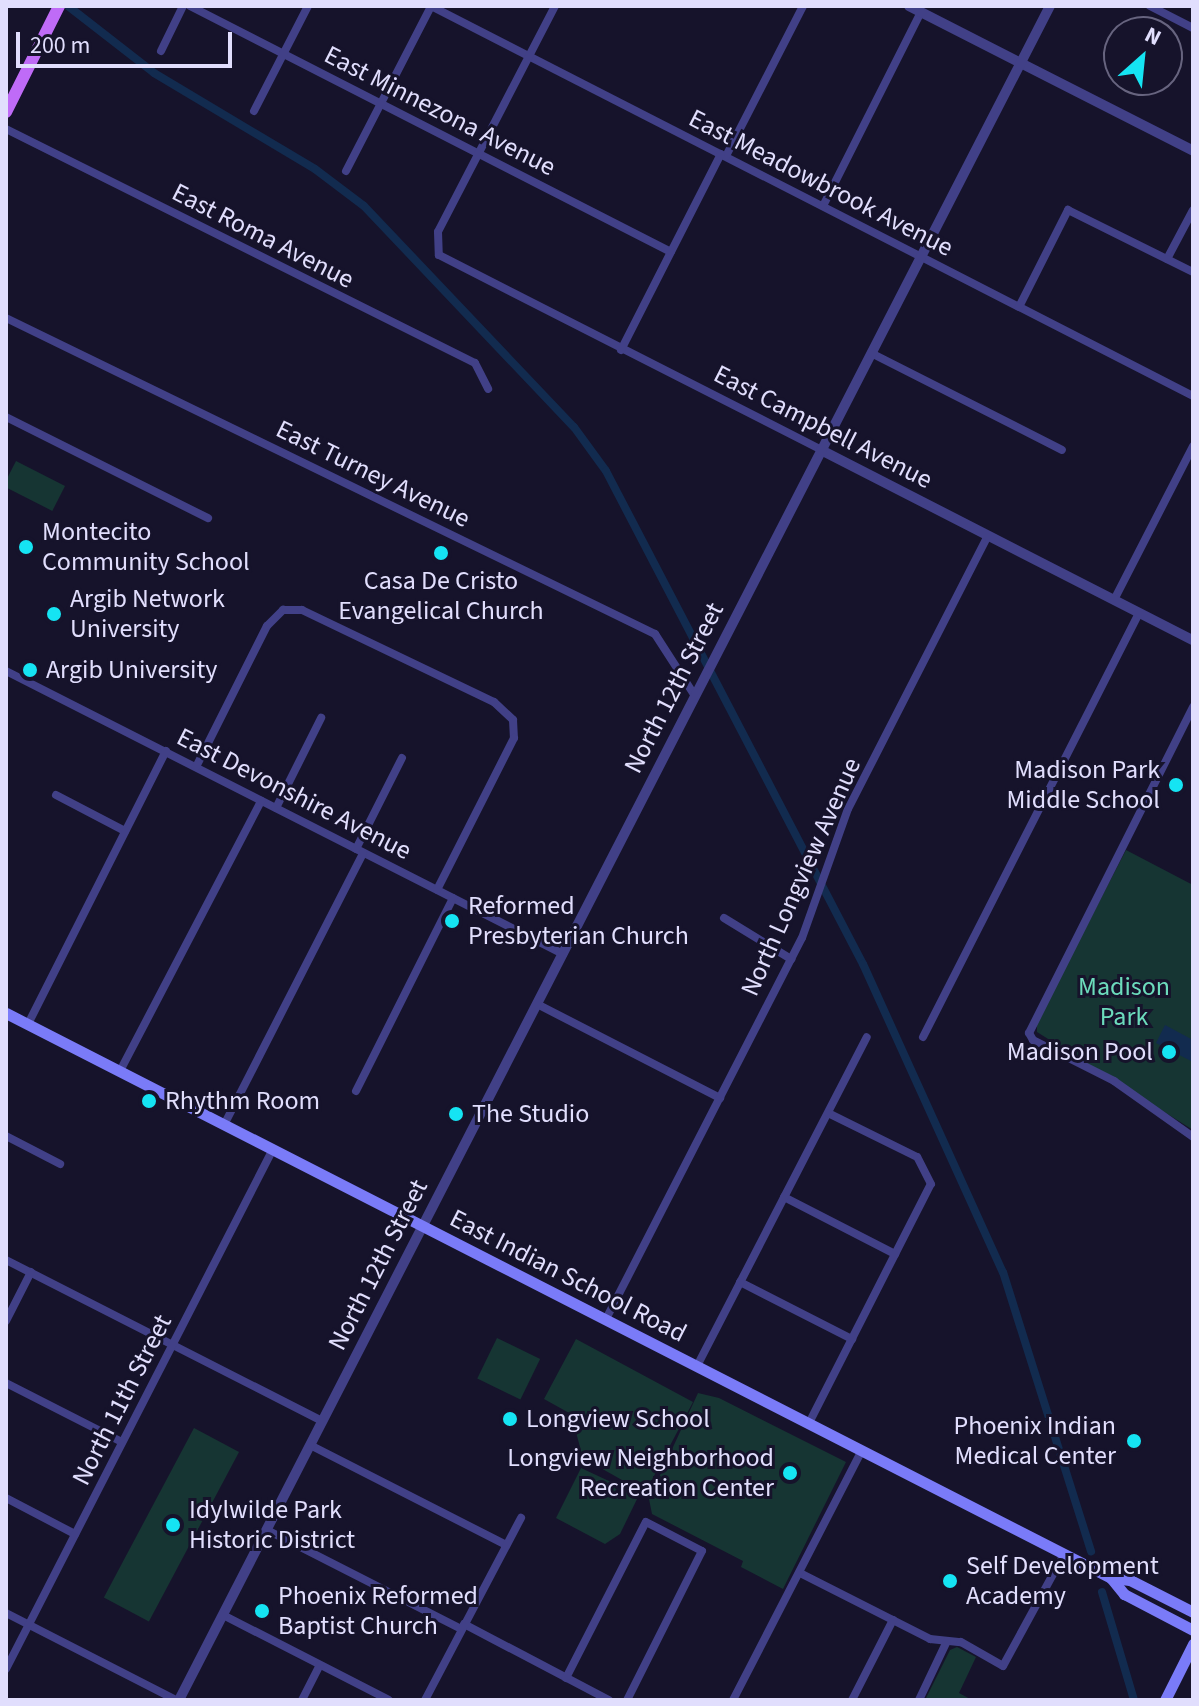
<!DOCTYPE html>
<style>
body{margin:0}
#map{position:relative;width:1199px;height:1706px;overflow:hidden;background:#16132b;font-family:"Source Sans 3",sans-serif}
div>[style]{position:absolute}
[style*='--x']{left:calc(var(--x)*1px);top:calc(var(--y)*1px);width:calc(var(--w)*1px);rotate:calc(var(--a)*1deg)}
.green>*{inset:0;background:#163533;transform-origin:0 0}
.water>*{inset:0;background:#122b4f}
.canal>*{height:8px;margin:-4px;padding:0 4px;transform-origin:4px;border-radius:4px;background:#122b4f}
.minor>*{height:8px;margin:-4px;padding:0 4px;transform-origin:4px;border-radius:4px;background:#414087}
.tertiary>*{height:10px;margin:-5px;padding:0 5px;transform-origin:5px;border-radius:5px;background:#414087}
.secondary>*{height:11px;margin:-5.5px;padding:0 5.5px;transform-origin:5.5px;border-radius:5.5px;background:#7a7bf8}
.primary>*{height:12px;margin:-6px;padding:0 6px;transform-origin:6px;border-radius:6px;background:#bf6bf7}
.dots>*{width:22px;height:22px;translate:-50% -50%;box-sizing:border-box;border:4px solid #16132b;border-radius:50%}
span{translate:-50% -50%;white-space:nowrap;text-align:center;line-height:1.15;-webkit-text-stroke:6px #16132b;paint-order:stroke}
.street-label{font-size:26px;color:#e1defd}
.poi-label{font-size:26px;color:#e1defd}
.left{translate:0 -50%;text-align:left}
.right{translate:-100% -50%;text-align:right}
.park-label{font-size:26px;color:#6cdbbc}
.frame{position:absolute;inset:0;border:8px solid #e1defd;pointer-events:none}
.north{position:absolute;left:1103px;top:16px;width:80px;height:80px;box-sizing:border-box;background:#16132b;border:2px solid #67647f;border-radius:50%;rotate:27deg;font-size:22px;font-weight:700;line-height:32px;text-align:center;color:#e1defd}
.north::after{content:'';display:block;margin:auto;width:28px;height:36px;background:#15e4f3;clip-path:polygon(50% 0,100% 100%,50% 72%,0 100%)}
.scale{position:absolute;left:16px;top:32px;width:216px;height:36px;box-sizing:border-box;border:4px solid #e1defd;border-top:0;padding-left:10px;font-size:24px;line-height:28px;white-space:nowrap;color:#e1defd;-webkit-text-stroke:6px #16132b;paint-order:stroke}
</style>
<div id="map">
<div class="green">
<div style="left:16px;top:461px;width:55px;height:28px;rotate:27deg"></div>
<div style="clip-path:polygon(1126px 850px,1193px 885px,1193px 1130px,1037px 1032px,1037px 1022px)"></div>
<div style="left:497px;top:1338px;width:48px;height:45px;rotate:26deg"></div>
<div style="clip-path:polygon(576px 1339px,693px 1402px,645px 1493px,583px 1458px,571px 1414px,544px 1399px)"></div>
<div style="clip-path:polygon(698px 1393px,719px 1398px,846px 1462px,783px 1589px,741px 1567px,743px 1561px,652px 1514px,649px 1499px)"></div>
<div style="left:194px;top:1428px;width:51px;height:192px;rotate:28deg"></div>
<div style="clip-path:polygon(581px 1468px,639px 1495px,620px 1534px,605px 1544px,556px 1518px)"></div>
<div style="clip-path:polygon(957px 1647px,976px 1657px,959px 1693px,972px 1700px,925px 1700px,950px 1650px)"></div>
</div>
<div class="water">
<div style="clip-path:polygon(1165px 1025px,1193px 1040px,1193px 1062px,1156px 1043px)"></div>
</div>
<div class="canal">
<div style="--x:68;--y:6;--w:109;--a:37.9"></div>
<div style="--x:154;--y:73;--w:187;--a:30.8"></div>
<div style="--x:315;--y:169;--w:61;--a:37.1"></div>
<div style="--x:364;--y:206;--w:305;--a:46.5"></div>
<div style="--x:574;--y:427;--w:54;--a:54"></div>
<div style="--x:606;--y:471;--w:556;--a:62.47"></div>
<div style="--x:863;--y:964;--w:338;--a:65.6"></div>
<div style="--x:1003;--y:1272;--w:293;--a:72.5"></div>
<div style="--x:1102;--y:1592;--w:113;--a:73.5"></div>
</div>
<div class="minor">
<div style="--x:190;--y:6;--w:540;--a:27.09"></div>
<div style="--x:431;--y:6;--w:856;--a:27.1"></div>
<div style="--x:555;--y:6;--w:254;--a:117.4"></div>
<div style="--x:438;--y:232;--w:23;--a:88"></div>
<div style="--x:439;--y:255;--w:429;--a:27"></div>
<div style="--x:1150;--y:6;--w:48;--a:27.1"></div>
<div style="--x:161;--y:51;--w:50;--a:-63.9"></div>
<div style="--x:254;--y:111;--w:118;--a:-62.8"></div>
<div style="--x:6;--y:129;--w:524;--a:26.52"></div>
<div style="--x:475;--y:363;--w:29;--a:63"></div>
<div style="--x:726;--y:156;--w:169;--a:-62.8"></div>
<div style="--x:346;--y:171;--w:186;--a:-62.7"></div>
<div style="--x:823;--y:206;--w:217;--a:-63.2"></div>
<div style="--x:1167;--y:259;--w:55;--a:-62"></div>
<div style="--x:1019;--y:307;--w:109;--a:-63.2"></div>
<div style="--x:1068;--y:210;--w:140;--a:26.4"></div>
<div style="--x:6;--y:318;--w:722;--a:25.96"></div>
<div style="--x:655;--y:634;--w:74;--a:57.2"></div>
<div style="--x:621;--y:350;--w:220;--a:-63"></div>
<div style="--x:871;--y:353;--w:214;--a:26.9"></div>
<div style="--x:6;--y:417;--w:226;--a:26.6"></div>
<div style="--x:1114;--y:600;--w:173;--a:-62.8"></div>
<div style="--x:6;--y:671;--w:625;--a:26.93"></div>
<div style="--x:1193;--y:707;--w:365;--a:116.7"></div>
<div style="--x:1029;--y:1033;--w:8;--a:60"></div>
<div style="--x:1033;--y:1040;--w:91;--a:26.8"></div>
<div style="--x:1114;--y:1081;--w:97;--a:35.3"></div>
<div style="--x:196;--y:767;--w:158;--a:-63.3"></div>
<div style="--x:267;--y:626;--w:23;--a:-45"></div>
<div style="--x:283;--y:610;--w:19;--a:0"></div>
<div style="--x:302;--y:610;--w:213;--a:25.6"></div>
<div style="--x:494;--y:702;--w:26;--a:43"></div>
<div style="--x:513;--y:720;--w:18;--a:87"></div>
<div style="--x:514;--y:738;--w:170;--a:116.9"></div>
<div style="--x:56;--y:795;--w:78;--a:27.6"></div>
<div style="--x:276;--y:808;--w:101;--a:-63.4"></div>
<div style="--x:356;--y:849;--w:102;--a:-63.2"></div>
<div style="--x:724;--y:918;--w:79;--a:31.5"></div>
<div style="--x:537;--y:1004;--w:206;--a:27.2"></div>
<div style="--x:28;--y:1024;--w:306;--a:-63.2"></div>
<div style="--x:923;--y:1037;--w:476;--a:-63"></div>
<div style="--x:120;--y:1071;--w:305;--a:-62.4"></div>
<div style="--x:356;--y:1091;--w:216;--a:-63.3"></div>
<div style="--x:224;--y:1125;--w:305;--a:-62.9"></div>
<div style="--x:6;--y:1136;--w:61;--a:27.4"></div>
<div style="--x:784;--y:1197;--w:125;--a:27.2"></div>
<div style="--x:6;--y:1260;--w:355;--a:27"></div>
<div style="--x:740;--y:1282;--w:126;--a:27"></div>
<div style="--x:606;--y:1319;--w:428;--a:-62.8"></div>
<div style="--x:802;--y:938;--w:137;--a:-70.4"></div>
<div style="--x:848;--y:809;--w:307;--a:-62.9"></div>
<div style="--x:6;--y:1321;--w:55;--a:-63"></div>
<div style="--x:697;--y:1366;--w:370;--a:-62.7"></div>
<div style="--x:6;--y:1383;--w:130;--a:27"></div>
<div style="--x:809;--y:1423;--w:268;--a:-63"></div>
<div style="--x:931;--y:1184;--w:30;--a:-117"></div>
<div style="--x:917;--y:1157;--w:99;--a:-153.7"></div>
<div style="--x:310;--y:1445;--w:220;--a:27"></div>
<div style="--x:6;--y:1498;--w:78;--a:27.6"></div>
<div style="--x:267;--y:1530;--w:218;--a:27"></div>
<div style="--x:800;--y:1573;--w:146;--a:26.9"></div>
<div style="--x:930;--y:1639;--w:31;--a:6"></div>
<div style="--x:961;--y:1642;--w:48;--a:29.7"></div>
<div style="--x:1003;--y:1666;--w:128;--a:-61.4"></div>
<div style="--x:6;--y:1613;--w:191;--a:27.1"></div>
<div style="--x:223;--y:1615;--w:186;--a:27.1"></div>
<div style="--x:464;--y:1624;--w:164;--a:27.7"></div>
<div style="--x:6;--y:1669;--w:585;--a:-62.82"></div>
<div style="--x:566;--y:1678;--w:175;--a:-62.9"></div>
<div style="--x:646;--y:1522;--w:63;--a:27.4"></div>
<div style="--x:702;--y:1551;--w:167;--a:116.7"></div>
<div style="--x:302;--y:1700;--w:39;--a:-63"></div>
<div style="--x:425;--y:1700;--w:206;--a:-62.2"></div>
<div style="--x:733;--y:1700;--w:281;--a:-62.7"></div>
<div style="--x:852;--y:1700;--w:90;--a:-62.9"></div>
<div style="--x:919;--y:1700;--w:65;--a:-64.6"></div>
</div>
<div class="tertiary">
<div style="--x:909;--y:6;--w:319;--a:27"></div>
<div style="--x:821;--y:450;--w:418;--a:27.1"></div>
<div style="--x:179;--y:1700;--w:1905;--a:-62.79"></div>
</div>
<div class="secondary">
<div style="--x:6;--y:1013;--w:1241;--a:27.08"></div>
<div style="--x:1111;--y:1578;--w:19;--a:6"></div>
<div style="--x:1130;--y:1580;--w:71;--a:26.9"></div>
<div style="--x:1111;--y:1578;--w:21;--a:51"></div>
<div style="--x:1124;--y:1594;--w:78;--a:27.6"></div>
<div style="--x:1165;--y:1700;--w:63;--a:-63.4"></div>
</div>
<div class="primary">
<div style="--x:6;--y:112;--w:119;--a:-63.4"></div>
</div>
<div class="dots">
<div style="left:26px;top:547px;background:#15e4f3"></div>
<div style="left:441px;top:553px;background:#15e4f3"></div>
<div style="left:54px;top:614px;background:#15e4f3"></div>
<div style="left:30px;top:670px;background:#15e4f3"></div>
<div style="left:1176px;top:785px;background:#15e4f3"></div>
<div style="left:452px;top:921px;background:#15e4f3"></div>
<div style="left:1169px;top:1052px;background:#15e4f3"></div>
<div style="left:149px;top:1101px;background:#15e4f3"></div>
<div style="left:456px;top:1114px;background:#15e4f3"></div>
<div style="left:510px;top:1419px;background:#15e4f3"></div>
<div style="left:1134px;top:1441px;background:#15e4f3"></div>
<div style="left:790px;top:1473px;background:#15e4f3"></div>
<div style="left:173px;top:1525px;background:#15e4f3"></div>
<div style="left:950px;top:1581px;background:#15e4f3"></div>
<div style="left:262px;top:1611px;background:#15e4f3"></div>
</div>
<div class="street-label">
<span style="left:440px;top:111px;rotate:27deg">East Minnezona Avenue</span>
<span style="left:821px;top:183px;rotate:27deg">East Meadowbrook Avenue</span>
<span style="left:263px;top:236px;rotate:27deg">East Roma Avenue</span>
<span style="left:823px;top:427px;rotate:27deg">East Campbell Avenue</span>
<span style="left:373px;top:474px;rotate:26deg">East Turney Avenue</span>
<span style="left:674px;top:688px;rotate:-63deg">North 12th Street</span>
<span style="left:294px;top:794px;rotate:27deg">East Devonshire Avenue</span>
<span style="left:801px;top:877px;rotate:-66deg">North Longview Avenue</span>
<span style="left:378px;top:1265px;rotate:-63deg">North 12th Street</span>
<span style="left:568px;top:1276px;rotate:27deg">East Indian School Road</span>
<span style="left:122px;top:1400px;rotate:-63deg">North 11th Street</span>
</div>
<div class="poi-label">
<span class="left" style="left:42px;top:547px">Montecito<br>Community School</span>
<span style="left:441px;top:596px">Casa De Cristo<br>Evangelical Church</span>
<span class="left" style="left:70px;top:614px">Argib Network<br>University</span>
<span class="left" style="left:46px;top:670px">Argib University</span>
<span class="right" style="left:1160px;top:785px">Madison Park<br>Middle School</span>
<span class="left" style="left:468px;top:921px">Reformed<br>Presbyterian Church</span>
<span class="right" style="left:1153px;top:1052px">Madison Pool</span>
<span class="left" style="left:165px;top:1101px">Rhythm Room</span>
<span class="left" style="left:472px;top:1114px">The Studio</span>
<span class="left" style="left:526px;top:1419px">Longview School</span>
<span class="right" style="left:1116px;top:1441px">Phoenix Indian<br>Medical Center</span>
<span class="right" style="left:774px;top:1473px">Longview Neighborhood<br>Recreation Center</span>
<span class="left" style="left:189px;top:1525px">Idylwilde Park<br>Historic District</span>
<span class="left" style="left:966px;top:1581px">Self Development<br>Academy</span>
<span class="left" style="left:278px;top:1611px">Phoenix Reformed<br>Baptist Church</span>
</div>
<div class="park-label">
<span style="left:1124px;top:1002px">Madison<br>Park</span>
</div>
<div class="frame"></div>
<div class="north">N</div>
<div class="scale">200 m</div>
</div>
